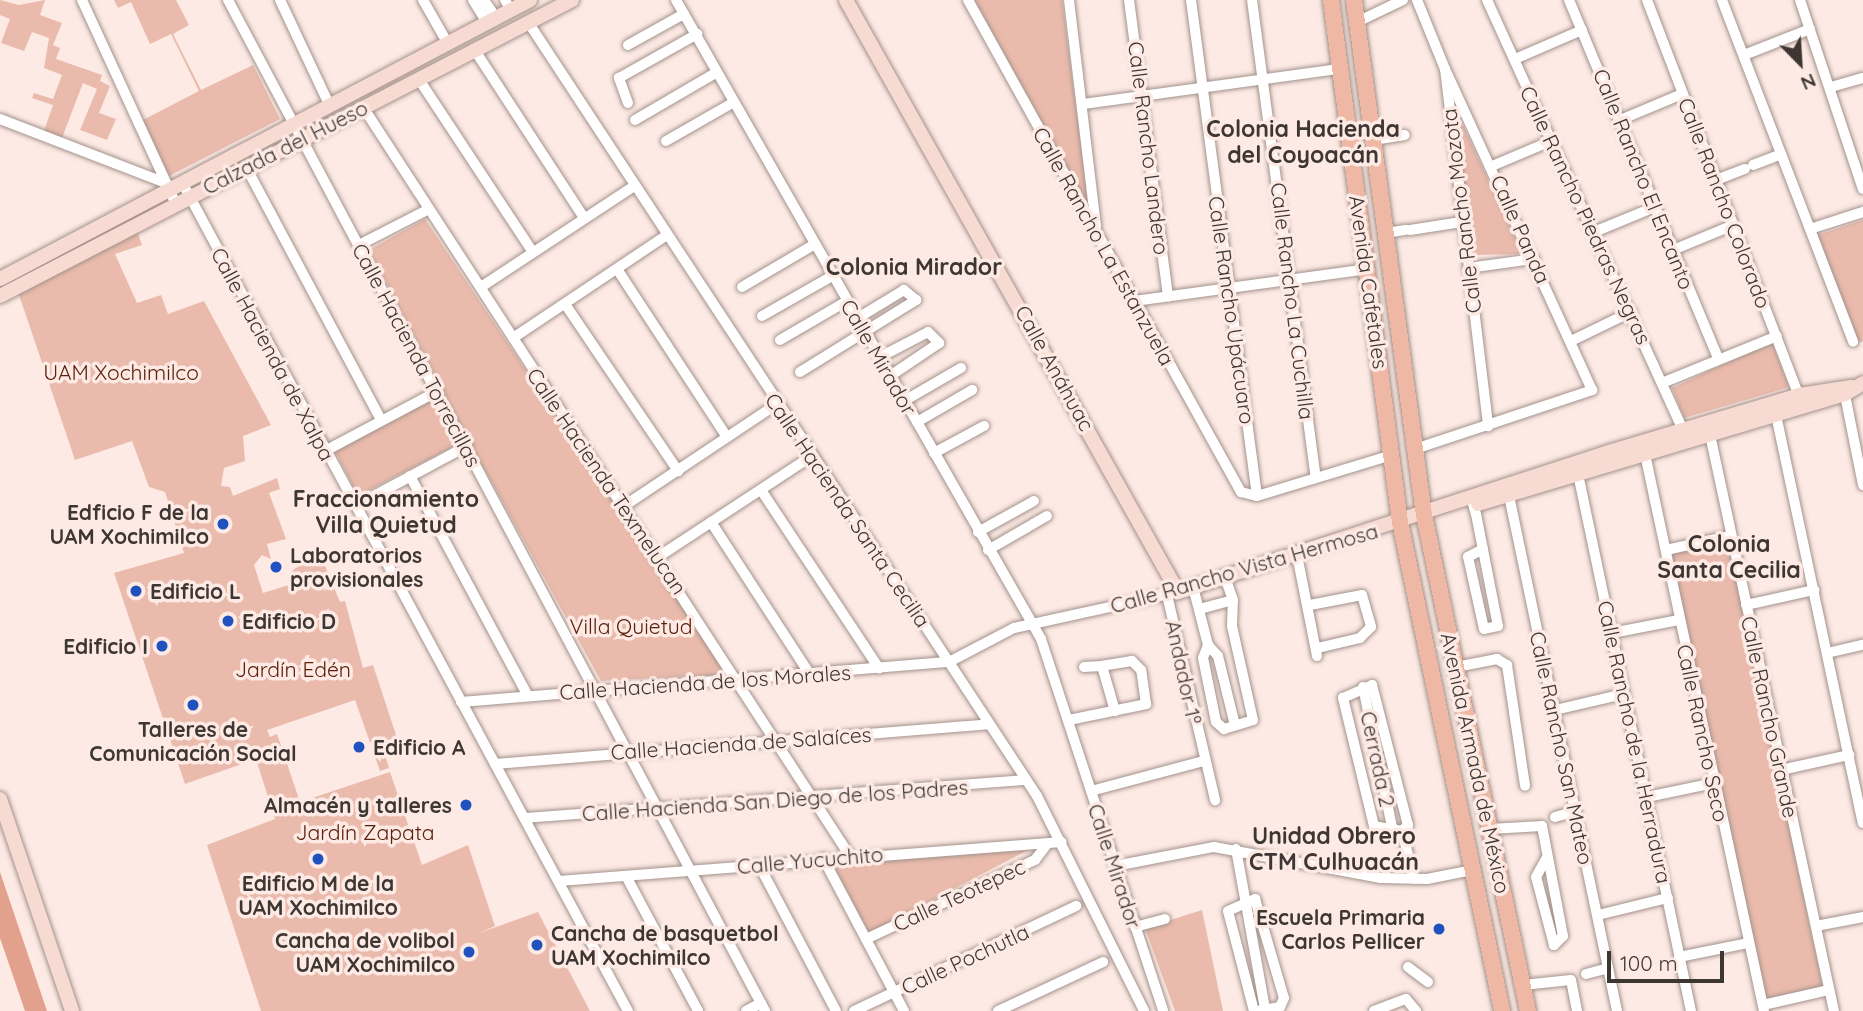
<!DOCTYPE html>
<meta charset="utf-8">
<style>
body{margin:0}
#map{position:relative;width:1863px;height:1011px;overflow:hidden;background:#fdeae4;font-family:Quicksand,sans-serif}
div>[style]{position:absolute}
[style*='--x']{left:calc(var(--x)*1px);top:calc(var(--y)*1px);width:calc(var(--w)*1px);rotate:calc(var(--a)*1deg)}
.green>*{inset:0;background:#eabbac;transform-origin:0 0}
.water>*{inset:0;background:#e2a18c}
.roads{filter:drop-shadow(0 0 2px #a3928c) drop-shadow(0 0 2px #a3928c)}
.street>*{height:10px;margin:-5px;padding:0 5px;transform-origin:5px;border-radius:5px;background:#fff}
.secondary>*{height:14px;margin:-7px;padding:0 7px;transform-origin:7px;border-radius:7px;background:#f7dbd2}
.primary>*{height:16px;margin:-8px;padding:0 8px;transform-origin:8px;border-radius:8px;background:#efb8a5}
.dots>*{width:19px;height:19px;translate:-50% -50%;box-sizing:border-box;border:4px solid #fdeae4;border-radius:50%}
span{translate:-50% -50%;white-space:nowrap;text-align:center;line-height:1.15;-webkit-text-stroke:7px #fdeae4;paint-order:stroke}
.street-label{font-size:21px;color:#3d3633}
.park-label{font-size:21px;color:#5a200b}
.poi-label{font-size:21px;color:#3d3633;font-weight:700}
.right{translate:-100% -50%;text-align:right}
.left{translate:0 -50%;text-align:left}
.neighbourhood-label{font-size:23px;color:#3d3633;font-weight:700}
.north{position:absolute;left:1765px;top:28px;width:70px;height:70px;-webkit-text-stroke:5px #fdeae4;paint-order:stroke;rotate:156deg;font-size:19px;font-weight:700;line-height:28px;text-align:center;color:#3d3633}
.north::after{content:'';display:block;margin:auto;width:24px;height:32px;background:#3d3633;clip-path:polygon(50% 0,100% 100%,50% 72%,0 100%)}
.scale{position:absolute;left:1607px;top:951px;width:117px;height:32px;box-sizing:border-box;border:4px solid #3d3633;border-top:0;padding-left:9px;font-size:21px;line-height:24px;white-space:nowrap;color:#3d3633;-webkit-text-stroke:5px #fdeae4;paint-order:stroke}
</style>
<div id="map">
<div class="green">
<div style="clip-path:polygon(0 0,19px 5px,45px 0,40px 15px,62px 23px,53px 45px,60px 48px,56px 59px,102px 75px,100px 81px,110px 86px,99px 113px,116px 119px,107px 140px,80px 130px,97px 89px,83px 83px,62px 138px,44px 131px,53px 105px,32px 98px,34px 93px,53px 99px,62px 75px,44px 68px,49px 38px,32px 32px,24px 51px,1px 43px,10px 19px,0 15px)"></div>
<div style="clip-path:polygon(114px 0,176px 0,189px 25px,173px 34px,201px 90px,253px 65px,280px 119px,169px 176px,143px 120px,199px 91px,171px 34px,150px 44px,131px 2px,118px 8px)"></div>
<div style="clip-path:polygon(974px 0,1062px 0,1089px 207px)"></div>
<div style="clip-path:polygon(1455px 108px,1522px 254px,1472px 255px)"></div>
<div style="clip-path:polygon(425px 219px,728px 674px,601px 681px,468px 439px,358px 496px,335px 451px,445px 393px,369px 250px)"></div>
<div style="clip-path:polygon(1863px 220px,1863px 341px,1856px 344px,1815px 236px)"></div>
<div style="clip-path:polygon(137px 231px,142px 245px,115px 254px,137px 303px,161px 295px,168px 314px,204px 301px,271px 425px,243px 436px,245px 461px,224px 468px,221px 486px,230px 487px,233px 496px,277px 478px,280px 489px,269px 493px,286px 539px,267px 544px,271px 559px,262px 555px,254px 565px,263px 593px,292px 584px,289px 574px,298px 566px,323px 561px,340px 602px,345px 601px,363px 668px,373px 665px,401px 750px,385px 755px,389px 768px,380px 771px,355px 700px,267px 730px,270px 737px,277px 734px,300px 802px,390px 772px,422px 865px,468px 845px,495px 926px,479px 933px,538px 912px,590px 1011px,261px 1011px,207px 845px,275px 819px,256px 759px,185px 784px,114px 573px,184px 553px,165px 492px,149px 487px,132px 441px,75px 460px,18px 292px)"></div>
<div style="clip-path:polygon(1772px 342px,1789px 387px,1684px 418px,1672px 388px)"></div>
<div style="left:1728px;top:541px;width:463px;height:62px;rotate:78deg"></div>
<div style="clip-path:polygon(1028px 850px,869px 933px,834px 867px,851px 863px)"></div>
<div style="clip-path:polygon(1202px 910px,1223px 1011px,1175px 1011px,1145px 928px)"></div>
</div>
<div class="water">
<div style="clip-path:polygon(0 872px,47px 1011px,25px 1011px,0 938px)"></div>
</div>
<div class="roads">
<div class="street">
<div style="--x:82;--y:0;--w:225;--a:65.3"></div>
<div style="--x:228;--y:0;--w:1145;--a:62.02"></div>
<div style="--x:280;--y:0;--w:115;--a:64.8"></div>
<div style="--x:423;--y:0;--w:48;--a:60.3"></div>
<div style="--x:473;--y:0;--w:26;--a:58"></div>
<div style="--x:484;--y:0;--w:22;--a:56"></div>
<div style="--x:505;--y:0;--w:12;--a:59"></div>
<div style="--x:676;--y:0;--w:736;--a:60.26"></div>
<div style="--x:1041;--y:639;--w:391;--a:71.8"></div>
<div style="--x:968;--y:0;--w:563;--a:60.98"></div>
<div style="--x:1241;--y:492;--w:16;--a:14"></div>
<div style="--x:1257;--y:496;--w:141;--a:-16.9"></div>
<div style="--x:1069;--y:0;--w:228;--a:83.2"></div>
<div style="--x:1129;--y:0;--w:299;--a:82.5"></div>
<div style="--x:1191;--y:0;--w:500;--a:82.42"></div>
<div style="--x:1252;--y:0;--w:481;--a:82.4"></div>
<div style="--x:1417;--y:0;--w:74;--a:67.9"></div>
<div style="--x:1445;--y:69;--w:360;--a:83.1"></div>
<div style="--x:1487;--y:0;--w:473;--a:65.5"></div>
<div style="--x:1569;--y:0;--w:388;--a:67.4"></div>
<div style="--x:1647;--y:0;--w:426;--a:69"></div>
<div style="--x:1722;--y:0;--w:366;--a:69"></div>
<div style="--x:1800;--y:0;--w:199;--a:71.6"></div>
<div style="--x:528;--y:22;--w:926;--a:56.67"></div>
<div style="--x:1037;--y:796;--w:240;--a:63.5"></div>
<div style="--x:1357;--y:22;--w:51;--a:-25.6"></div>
<div style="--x:628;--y:45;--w:64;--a:-29"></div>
<div style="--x:474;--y:49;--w:202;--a:56.9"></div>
<div style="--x:1744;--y:55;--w:71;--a:-21.5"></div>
<div style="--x:1515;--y:59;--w:73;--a:-23.4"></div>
<div style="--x:418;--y:78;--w:207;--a:56.6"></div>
<div style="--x:1831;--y:87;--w:33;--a:-16"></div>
<div style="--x:628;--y:103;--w:27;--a:-110"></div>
<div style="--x:619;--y:78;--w:90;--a:-29.4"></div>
<div style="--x:1083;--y:104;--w:259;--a:-7.8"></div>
<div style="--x:363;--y:107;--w:893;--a:56.97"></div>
<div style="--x:0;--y:119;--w:178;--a:21.1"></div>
<div style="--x:635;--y:120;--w:95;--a:-30.3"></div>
<div style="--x:1620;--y:120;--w:67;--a:-22.8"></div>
<div style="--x:1373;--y:140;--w:32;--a:-9"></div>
<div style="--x:666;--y:141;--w:78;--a:-29.8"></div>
<div style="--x:1753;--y:165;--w:30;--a:-21"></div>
<div style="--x:1492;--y:166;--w:64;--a:-23"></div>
<div style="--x:246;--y:167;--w:287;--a:61.9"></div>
<div style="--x:1716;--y:180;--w:31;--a:-21"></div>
<div style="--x:183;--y:184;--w:939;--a:61.72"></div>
<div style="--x:1810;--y:229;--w:56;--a:-17.8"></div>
<div style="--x:1410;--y:230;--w:52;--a:-8.9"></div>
<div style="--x:1594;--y:232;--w:66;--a:-22.3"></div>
<div style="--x:1386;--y:233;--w:20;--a:-9"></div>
<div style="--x:359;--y:245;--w:79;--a:-27.2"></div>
<div style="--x:1673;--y:250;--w:65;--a:-22.6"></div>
<div style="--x:1468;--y:268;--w:67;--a:-7.8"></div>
<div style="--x:617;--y:269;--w:201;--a:56.8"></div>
<div style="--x:481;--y:287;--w:183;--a:-33.4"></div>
<div style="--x:742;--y:287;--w:85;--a:-30.5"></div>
<div style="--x:1134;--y:301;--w:235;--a:-7.8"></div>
<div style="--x:565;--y:304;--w:202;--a:55.9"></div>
<div style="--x:762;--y:316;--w:81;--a:-29.7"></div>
<div style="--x:513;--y:338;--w:185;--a:-33.8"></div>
<div style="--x:780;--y:340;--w:78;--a:-30.2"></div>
<div style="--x:1571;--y:341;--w:67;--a:-25.8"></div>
<div style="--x:880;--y:357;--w:54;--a:-27.5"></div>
<div style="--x:928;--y:332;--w:16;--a:45"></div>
<div style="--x:939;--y:343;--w:59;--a:146"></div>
<div style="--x:800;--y:372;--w:137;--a:-31.8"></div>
<div style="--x:916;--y:300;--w:16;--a:-140"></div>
<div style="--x:904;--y:290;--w:54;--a:148.7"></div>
<div style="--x:1662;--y:383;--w:124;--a:-22.2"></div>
<div style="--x:1844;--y:390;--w:97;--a:78.7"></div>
<div style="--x:904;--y:401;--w:66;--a:-30.1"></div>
<div style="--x:1776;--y:415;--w:417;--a:78"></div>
<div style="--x:917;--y:422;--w:64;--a:-30.2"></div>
<div style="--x:1709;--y:430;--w:594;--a:77.86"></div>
<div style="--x:1415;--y:449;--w:187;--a:-18.4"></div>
<div style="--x:1592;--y:390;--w:353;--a:-114.6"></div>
<div style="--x:325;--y:451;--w:128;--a:-28"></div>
<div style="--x:934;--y:453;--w:57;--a:-28.4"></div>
<div style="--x:1645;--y:454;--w:570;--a:77.94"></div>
<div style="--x:1578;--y:474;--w:549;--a:78.12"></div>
<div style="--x:410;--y:476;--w:250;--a:61.8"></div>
<div style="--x:761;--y:490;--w:214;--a:56.5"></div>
<div style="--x:1508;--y:491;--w:531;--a:78.16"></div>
<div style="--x:1471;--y:497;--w:18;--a:74"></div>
<div style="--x:1476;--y:514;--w:114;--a:78.9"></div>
<div style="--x:1498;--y:626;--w:14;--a:168"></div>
<div style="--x:1484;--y:629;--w:74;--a:-102.5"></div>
<div style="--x:1468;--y:557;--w:17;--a:-28"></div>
<div style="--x:357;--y:505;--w:125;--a:-28.2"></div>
<div style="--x:624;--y:506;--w:184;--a:-33.7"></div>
<div style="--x:711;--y:522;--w:180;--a:57"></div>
<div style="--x:978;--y:532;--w:64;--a:-29"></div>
<div style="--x:988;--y:550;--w:68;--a:-30"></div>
<div style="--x:1666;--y:550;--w:66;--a:-12.3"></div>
<div style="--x:1297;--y:555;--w:103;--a:78.8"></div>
<div style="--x:658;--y:557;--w:184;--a:-33.3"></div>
<div style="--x:1225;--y:577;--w:24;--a:71"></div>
<div style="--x:1193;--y:587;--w:60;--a:75.5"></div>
<div style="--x:1208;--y:645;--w:14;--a:111"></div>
<div style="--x:1203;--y:658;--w:65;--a:78.5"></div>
<div style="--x:1216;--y:722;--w:11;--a:41"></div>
<div style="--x:1224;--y:729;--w:30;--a:-17"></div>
<div style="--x:1253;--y:720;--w:96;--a:-102.6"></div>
<div style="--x:1232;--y:626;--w:26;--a:-88"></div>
<div style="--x:1233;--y:600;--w:34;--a:165"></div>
<div style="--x:1167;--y:595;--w:211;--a:76.8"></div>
<div style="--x:1310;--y:605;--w:53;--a:-10.9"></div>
<div style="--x:1362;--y:595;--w:33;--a:74"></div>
<div style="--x:1371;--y:627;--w:16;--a:135"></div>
<div style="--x:1360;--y:638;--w:43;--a:166.6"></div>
<div style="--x:1746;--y:605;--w:70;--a:-12.4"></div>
<div style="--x:1612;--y:633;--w:68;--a:-11"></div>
<div style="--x:1208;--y:645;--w:15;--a:48"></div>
<div style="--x:1218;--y:656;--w:71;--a:76.2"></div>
<div style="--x:1827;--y:653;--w:37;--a:-13"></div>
<div style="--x:1084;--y:667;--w:18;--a:-3"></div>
<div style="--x:1456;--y:667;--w:42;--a:-11"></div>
<div style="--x:1497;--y:659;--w:12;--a:31"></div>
<div style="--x:1507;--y:665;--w:122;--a:81.5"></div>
<div style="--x:1372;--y:685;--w:145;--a:75.6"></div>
<div style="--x:1408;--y:825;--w:8;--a:135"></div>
<div style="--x:1402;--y:831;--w:28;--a:-170"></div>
<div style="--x:1374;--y:826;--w:132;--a:-103.6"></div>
<div style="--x:1343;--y:698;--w:32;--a:-24"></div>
<div style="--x:1363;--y:687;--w:148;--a:78.3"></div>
<div style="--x:461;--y:702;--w:490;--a:-4.7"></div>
<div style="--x:949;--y:662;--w:73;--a:-27.6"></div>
<div style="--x:1014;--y:628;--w:168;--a:-12.4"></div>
<div style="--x:1555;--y:710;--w:71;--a:-13.1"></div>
<div style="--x:1069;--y:720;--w:79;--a:-11.7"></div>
<div style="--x:1146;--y:704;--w:34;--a:-98"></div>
<div style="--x:1141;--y:670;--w:13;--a:-135"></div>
<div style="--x:1132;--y:661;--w:30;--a:171"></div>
<div style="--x:1102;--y:666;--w:47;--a:73.9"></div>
<div style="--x:495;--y:764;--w:494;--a:-4.6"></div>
<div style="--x:1781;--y:770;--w:70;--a:-12.4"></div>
<div style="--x:1091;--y:791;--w:117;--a:-14.9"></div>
<div style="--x:1647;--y:797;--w:68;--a:-11.8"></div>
<div style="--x:1555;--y:817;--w:22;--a:-16"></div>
<div style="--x:525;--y:818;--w:501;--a:-4.35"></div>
<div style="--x:1490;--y:829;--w:52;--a:-3.3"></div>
<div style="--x:1542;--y:826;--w:112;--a:79.2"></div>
<div style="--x:1563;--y:936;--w:13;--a:135"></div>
<div style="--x:1554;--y:945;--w:70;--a:-104.8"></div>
<div style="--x:1536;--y:877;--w:21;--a:-61"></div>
<div style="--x:1402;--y:831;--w:49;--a:76"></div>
<div style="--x:1236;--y:849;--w:163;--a:79.7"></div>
<div style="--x:823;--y:858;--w:173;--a:62.1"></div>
<div style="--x:759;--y:865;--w:165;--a:62.2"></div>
<div style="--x:1115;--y:866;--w:101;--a:-10.9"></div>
<div style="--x:1214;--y:847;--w:170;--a:10.5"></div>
<div style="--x:1381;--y:878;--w:46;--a:1.2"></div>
<div style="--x:1427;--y:879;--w:47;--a:-11.1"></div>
<div style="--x:626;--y:876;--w:153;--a:61.9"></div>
<div style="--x:559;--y:881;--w:504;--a:-4.44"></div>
<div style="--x:1598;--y:915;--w:72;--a:-13.7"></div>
<div style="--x:1816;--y:926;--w:48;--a:-10.8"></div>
<div style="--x:1135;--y:927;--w:31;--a:-15"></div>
<div style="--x:866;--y:939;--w:187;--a:-25.1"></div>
<div style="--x:1035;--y:860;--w:20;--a:-53"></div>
<div style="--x:1679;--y:957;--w:70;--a:-11.5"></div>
<div style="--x:1408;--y:967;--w:25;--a:37"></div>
<div style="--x:1586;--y:974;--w:23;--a:-15"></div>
<div style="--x:1523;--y:985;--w:48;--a:-5.9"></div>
<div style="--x:1571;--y:980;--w:32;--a:79"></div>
<div style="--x:1763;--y:1005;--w:68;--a:-12.8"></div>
<div style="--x:746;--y:1011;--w:17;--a:-28"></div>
<div style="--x:854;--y:1011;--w:246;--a:-25.3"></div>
<div style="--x:998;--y:1011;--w:116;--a:-25"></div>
<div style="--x:1254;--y:1011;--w:103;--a:-104.6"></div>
<div style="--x:1228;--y:911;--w:30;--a:-24"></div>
<div style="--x:1255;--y:899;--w:103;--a:73.7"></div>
<div style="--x:1284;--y:998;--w:10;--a:114"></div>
<div style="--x:1280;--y:1007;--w:23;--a:170"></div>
<div style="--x:1374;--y:1011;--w:34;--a:-21"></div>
<div style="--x:1406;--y:999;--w:16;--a:50"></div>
</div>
<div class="secondary">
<div style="--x:846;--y:0;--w:679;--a:60.72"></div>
<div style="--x:1178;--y:592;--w:453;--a:-18"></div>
<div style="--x:1609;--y:452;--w:198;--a:-16.7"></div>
<div style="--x:1799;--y:395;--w:53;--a:-8.7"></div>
<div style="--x:0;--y:279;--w:599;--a:-27.76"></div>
<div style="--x:0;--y:296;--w:644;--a:-27.36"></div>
<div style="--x:1478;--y:504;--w:383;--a:-16.7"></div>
<div style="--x:1845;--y:394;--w:21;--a:-31"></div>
<div style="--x:0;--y:799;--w:224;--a:71.2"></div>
</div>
<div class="primary">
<div style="--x:1331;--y:0;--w:527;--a:82.47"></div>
<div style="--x:1400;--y:522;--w:500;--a:78.2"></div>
<div style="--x:1354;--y:0;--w:520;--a:82.26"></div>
<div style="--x:1424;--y:515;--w:507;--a:78.16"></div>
</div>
</div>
<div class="dots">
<div style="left:223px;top:524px;background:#1f52bf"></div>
<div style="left:276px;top:567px;background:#1f52bf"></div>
<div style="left:136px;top:591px;background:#1f52bf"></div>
<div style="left:228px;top:621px;background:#1f52bf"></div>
<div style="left:162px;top:646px;background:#1f52bf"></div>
<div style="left:193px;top:705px;background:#1f52bf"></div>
<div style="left:359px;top:747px;background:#1f52bf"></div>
<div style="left:466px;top:805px;background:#1f52bf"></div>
<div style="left:318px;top:859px;background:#1f52bf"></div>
<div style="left:1439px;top:929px;background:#1f52bf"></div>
<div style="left:537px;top:945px;background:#1f52bf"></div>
<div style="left:469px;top:952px;background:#1f52bf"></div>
</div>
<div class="street-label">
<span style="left:285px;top:147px;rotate:-27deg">Calzada del Hueso</span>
<span style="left:1149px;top:148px;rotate:83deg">Calle Rancho Landero</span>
<span style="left:1644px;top:179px;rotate:68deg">Calle Rancho El Encanto</span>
<span style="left:1725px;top:203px;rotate:69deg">Calle Rancho Colorado</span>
<span style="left:1461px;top:211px;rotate:-97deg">Calle Rancho Mozota</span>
<span style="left:1586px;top:215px;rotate:65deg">Calle Rancho Piedras Negras</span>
<span style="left:1521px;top:229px;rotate:66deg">Calle Panda</span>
<span style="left:1104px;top:246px;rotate:61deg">Calle Rancho La Estanzuela</span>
<span style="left:1369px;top:282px;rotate:82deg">Avenida Cafetales</span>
<span style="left:1293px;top:301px;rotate:83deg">Calle Rancho La Cuchilla</span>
<span style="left:1232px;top:310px;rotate:82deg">Calle Rancho Upácuaro</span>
<span style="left:273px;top:354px;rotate:62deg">Calle Hacienda de Xalpa</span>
<span style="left:417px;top:355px;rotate:62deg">Calle Hacienda Torrecillas</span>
<span style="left:879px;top:357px;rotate:60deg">Calle Mirador</span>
<span style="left:1055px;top:368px;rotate:61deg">Calle Anáhuac</span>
<span style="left:607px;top:481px;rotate:56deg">Calle Hacienda Texmelucan</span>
<span style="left:848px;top:510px;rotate:56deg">Calle Hacienda Santa Cecilia</span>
<span style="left:1244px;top:568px;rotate:-16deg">Calle Rancho Vista Hermosa</span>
<span style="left:1184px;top:672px;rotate:78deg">Andador 1º</span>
<span style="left:705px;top:682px;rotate:-4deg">Calle Hacienda de los Morales</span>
<span style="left:1770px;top:717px;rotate:78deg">Calle Rancho Grande</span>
<span style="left:1703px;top:733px;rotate:78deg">Calle Rancho Seco</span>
<span style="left:1635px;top:742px;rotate:78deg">Calle Rancho de la Herradura</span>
<span style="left:741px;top:743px;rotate:-4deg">Calle Hacienda de Salaíces</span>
<span style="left:1562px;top:748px;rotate:78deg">Calle Rancho San Mateo</span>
<span style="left:1378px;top:759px;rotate:78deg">Cerrada 2</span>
<span style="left:1476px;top:763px;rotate:78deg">Avenida Armada de México</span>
<span style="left:775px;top:800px;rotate:-4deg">Calle Hacienda San Diego de los Padres</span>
<span style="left:810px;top:860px;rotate:-5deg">Calle Yucuchito</span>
<span style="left:1115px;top:866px;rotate:72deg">Calle Mirador</span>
<span style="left:959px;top:895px;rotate:-25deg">Calle Teotepec</span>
<span style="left:965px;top:959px;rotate:-25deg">Calle Pochutla</span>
</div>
<div class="park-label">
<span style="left:121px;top:372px">UAM Xochimilco</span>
<span style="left:631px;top:626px">Villa Quietud</span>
<span style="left:293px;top:669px">Jardín Edén</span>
<span style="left:365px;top:832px">Jardín Zapata</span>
</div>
<div class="poi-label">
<span class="right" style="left:209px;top:524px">Edficio F de la<br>UAM Xochimilco</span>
<span class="left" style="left:290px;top:567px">Laboratorios<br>provisionales</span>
<span class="left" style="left:150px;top:591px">Edificio L</span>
<span class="left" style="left:242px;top:621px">Edificio D</span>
<span class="right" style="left:148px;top:646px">Edificio I</span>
<span style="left:193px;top:741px">Talleres de<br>Comunicación Social</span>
<span class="left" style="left:373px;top:747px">Edificio A</span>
<span class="right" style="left:452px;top:805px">Almacén y talleres</span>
<span style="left:318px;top:895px">Edificio M de la<br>UAM Xochimilco</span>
<span class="right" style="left:1425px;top:929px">Escuela Primaria<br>Carlos Pellicer</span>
<span class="left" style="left:551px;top:945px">Cancha de basquetbol<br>UAM Xochimilco</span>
<span class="right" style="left:455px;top:952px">Cancha de volibol<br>UAM Xochimilco</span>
</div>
<div class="neighbourhood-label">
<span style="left:1303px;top:142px">Colonia Hacienda<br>del Coyoacán</span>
<span style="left:914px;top:267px">Colonia Mirador</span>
<span style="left:386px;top:512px">Fraccionamiento<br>Villa Quietud</span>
<span style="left:1729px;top:557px">Colonia<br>Santa Cecilia</span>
<span style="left:1334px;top:849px">Unidad Obrero<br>CTM Culhuacán</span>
</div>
<div class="north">N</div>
<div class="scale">100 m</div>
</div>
